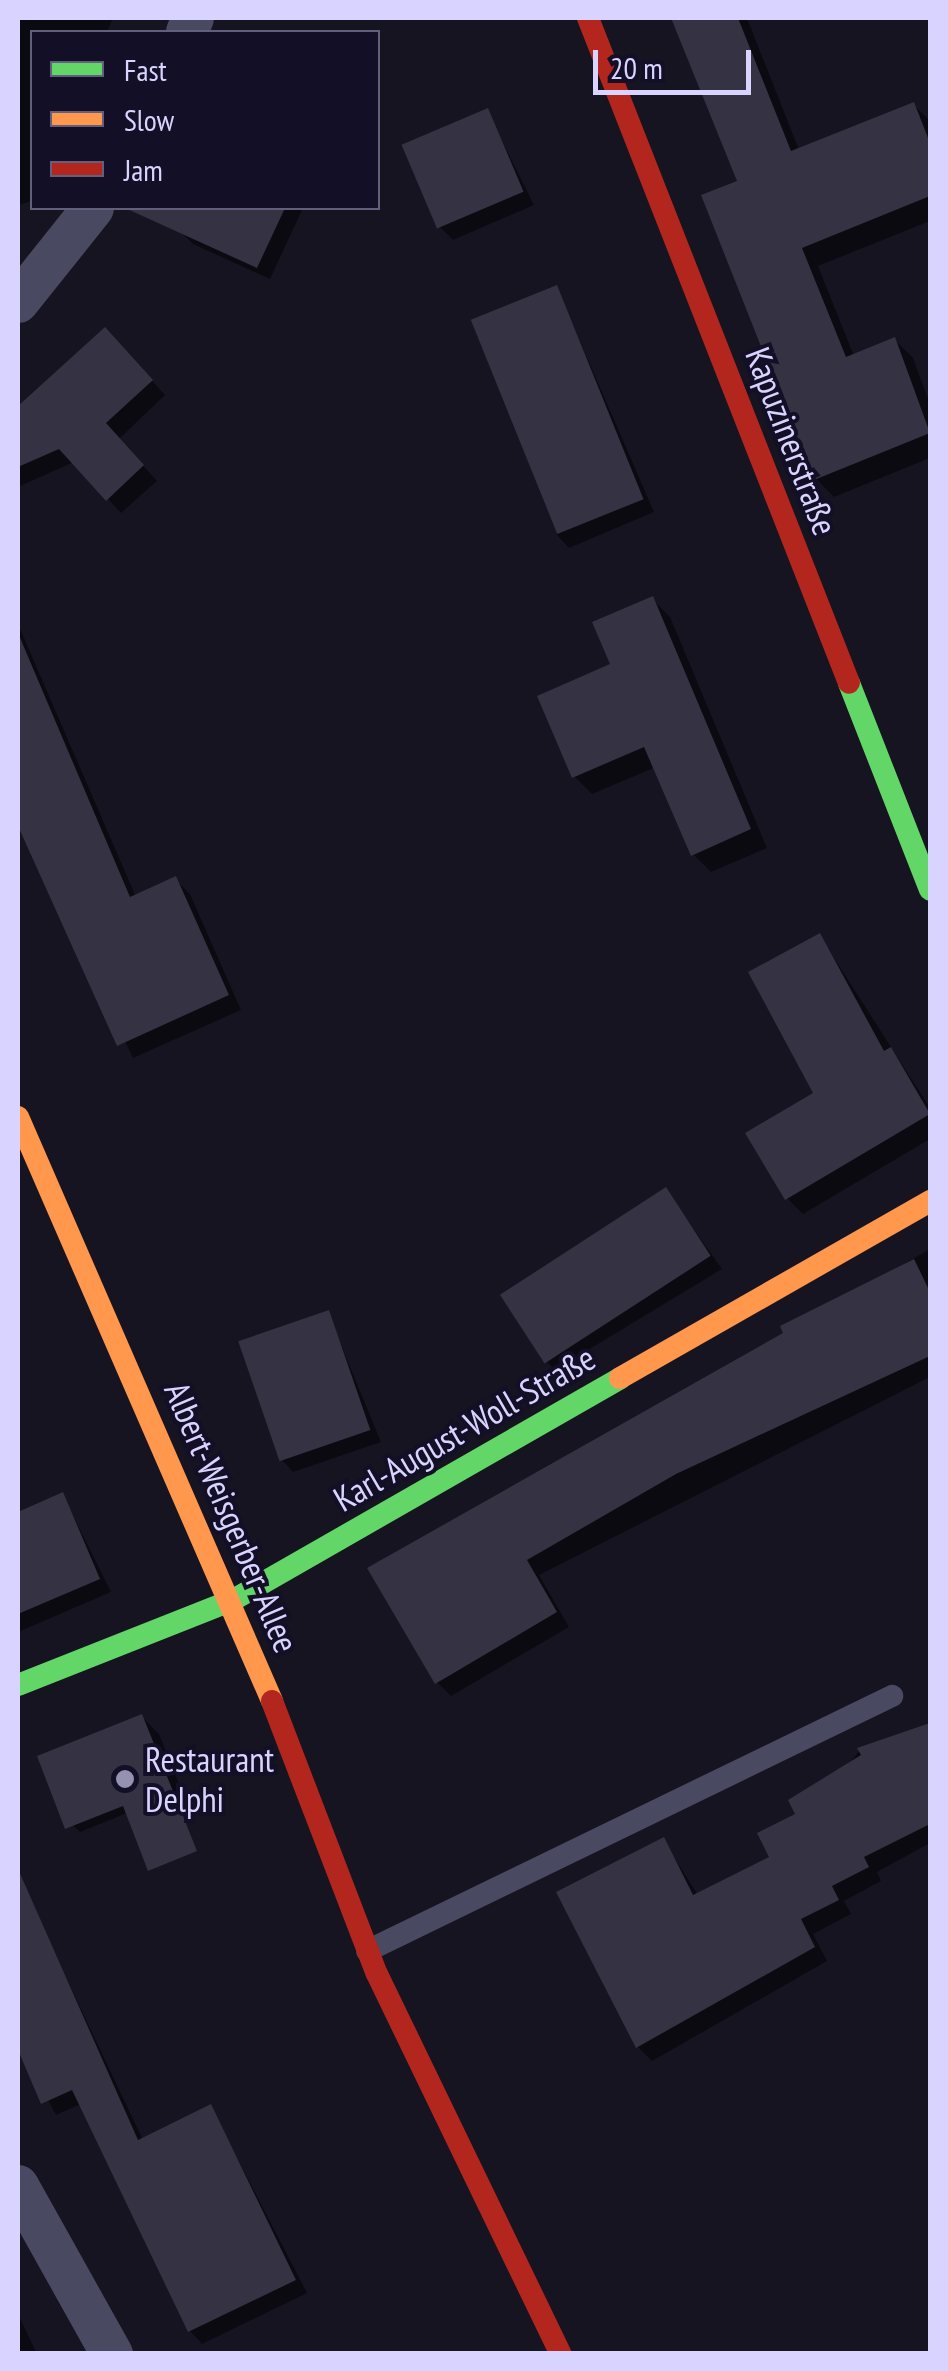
<!DOCTYPE html>
<meta charset="utf-8">
<style>
body{margin:0}
#map{position:relative;width:948px;height:2371px;overflow:hidden;background:#161421;font-family:"PT Sans Narrow",sans-serif}
div>[style]{position:absolute}
[style*='--x']{left:calc(var(--x)*1px);top:calc(var(--y)*1px);width:calc(var(--w)*1px);rotate:calc(var(--a)*1deg)}
.shadow>*{inset:0;background:#0007}
.building>*{inset:0;background:#343243;transform-origin:0 0}
.lane>*{height:22px;margin:-11px;padding:0 11px;transform-origin:11px;border-radius:11px;background:#4a4962}
.street>*{height:42px;margin:-21px;padding:0 21px;transform-origin:21px;border-radius:21px;background:#4a4962}
.fast>*{height:22px;margin:-11px;padding:0 11px;transform-origin:11px;border-radius:11px;background:#63d668}
.slow>*{height:22px;margin:-11px;padding:0 11px;transform-origin:11px;border-radius:11px;background:#ff974d}
.jam>*{height:22px;margin:-11px;padding:0 11px;transform-origin:11px;border-radius:11px;background:#b3261e}
.dots>*{width:28px;height:28px;translate:-50% -50%;box-sizing:border-box;border:5px solid #130f26;border-radius:50%}
span{translate:-50% -50%;white-space:nowrap;text-align:center;line-height:1.15;-webkit-text-stroke:8px #130f26;paint-order:stroke}
.street-label{font-size:35px;color:#d9d4ff}
.poi-label{font-size:35px;color:#d9d4ff}
.left{translate:0 -50%;text-align:left}
.frame{position:absolute;inset:0;border:20px solid #d9d4ff;pointer-events:none}
.legend{position:absolute;left:30px;top:30px;width:350px;height:180px;box-sizing:border-box;background:#130f26;border:2px solid #625e7d;margin:0;padding:12px 18px;list-style:none;font-size:30px;color:#d9d4ff}
.legend li{display:flex;align-items:center;gap:20px;height:50px}
.legend b{width:50px;border:2px solid #625e7d}
.scale{position:absolute;left:593px;top:50px;width:158px;height:45px;box-sizing:border-box;border:5px solid #d9d4ff;border-top:0;padding-left:12px;font-size:30px;line-height:35px;white-space:nowrap;color:#d9d4ff;-webkit-text-stroke:8px #130f26;paint-order:stroke}
</style>
<div id="map">
<div class="shadow">
<div style="clip-path:polygon(18px 18px,113px 18px,107px 32px,32px 32px,32px 201px,18px 205px)"></div>
<div style="clip-path:polygon(674px 18px,747px 18px,799px 150px,914px 105px,930px 121px,930px 221px,818px 266px,854px 356px,895px 340px,913px 358px,930px 404px,930px 458px,834px 497px,816px 479px,740px 183px)"></div>
<div style="clip-path:polygon(487px 111px,534px 205px,453px 240px,440px 227px)"></div>
<div style="clip-path:polygon(191px 208px,303px 208px,270px 279px,193px 244px,180px 231px)"></div>
<div style="clip-path:polygon(557px 288px,654px 512px,569px 548px,557px 535px)"></div>
<div style="clip-path:polygon(119px 344px,165px 395px,119px 439px,157px 481px,121px 513px,74px 462px,18px 487px,18px 408px)"></div>
<div style="clip-path:polygon(652px 599px,670px 617px,767px 848px,711px 872px,693px 854px,656px 767px,592px 794px,574px 776px,614px 666px)"></div>
<div style="clip-path:polygon(18px 624px,136px 897px,175px 879px,190px 894px,241px 1010px,133px 1058px,18px 816px)"></div>
<div style="clip-path:polygon(820px 936px,930px 1108px,930px 1139px,803px 1214px,787px 1198px,816px 1094px)"></div>
<div style="clip-path:polygon(666px 1190px,722px 1269px,555px 1370px,542px 1357px)"></div>
<div style="clip-path:polygon(930px 1249px,930px 1377px,539px 1575px,569px 1627px,451px 1696px,437px 1682px,371px 1569px)"></div>
<div style="clip-path:polygon(328px 1313px,381px 1442px,293px 1472px,281px 1459px)"></div>
<div style="clip-path:polygon(63px 1495px,111px 1592px,18px 1632px,18px 1514px)"></div>
<div style="clip-path:polygon(142px 1717px,159px 1734px,182px 1791px,80px 1832px,62px 1815px)"></div>
<div style="clip-path:polygon(930px 1724px,930px 1843px,877px 1872px,881px 1881px,844px 1901px,851px 1914px,813px 1934px,827px 1961px,652px 2061px,638px 2047px,663px 1840px,698px 1895px,772px 1858px,860px 1750px)"></div>
<div style="clip-path:polygon(35px 1912px,143px 2140px,211px 2107px,307px 2293px,202px 2344px,190px 2331px,81px 2104px,56px 2115px,18px 2044px,18px 1919px)"></div>
<div style="clip-path:polygon(18px 2314px,37px 2354px,18px 2354px)"></div>
</div>
<div class="building">
<div style="clip-path:polygon(671px 18px,738px 18px,791px 151px,914px 102px,930px 143px,930px 196px,802px 248px,846px 357px,895px 337px,930px 433px,814px 480px,701px 195px,737px 181px)"></div>
<div style="left:488px;top:108px;width:91px;height:94px;rotate:67deg"></div>
<div style="clip-path:polygon(125px 208px,285px 208px,257px 268px)"></div>
<div style="left:557px;top:285px;width:231px;height:93px;rotate:68deg"></div>
<div style="clip-path:polygon(105px 327px,153px 380px,106px 423px,144px 465px,106px 501px,59px 449px,18px 467px,18px 406px)"></div>
<div style="clip-path:polygon(653px 596px,751px 829px,691px 856px,644px 747px,572px 778px,537px 696px,610px 664px,592px 622px)"></div>
<div style="clip-path:polygon(18px 633px,130px 897px,176px 876px,229px 995px,117px 1046px,18px 826px)"></div>
<div style="clip-path:polygon(820px 933px,884px 1051px,891px 1047px,930px 1114px,785px 1200px,745px 1133px,813px 1093px,748px 972px)"></div>
<div style="left:666px;top:1187px;width:82px;height:198px;rotate:57deg"></div>
<div style="clip-path:polygon(914px 1259px,930px 1292px,930px 1356px,676px 1474px,527px 1560px,557px 1612px,435px 1684px,367px 1568px,783px 1333px,780px 1326px)"></div>
<div style="left:329px;top:1310px;width:127px;height:96px;rotate:71deg"></div>
<div style="clip-path:polygon(63px 1492px,100px 1579px,18px 1614px,18px 1512px)"></div>
<div style="clip-path:polygon(142px 1714px,197px 1851px,148px 1871px,123px 1806px,65px 1829px,37px 1756px)"></div>
<div style="clip-path:polygon(930px 1723px,930px 1824px,864px 1857px,869px 1867px,832px 1886px,839px 1900px,801px 1919px,815px 1947px,636px 2048px,556px 1892px,664px 1837px,693px 1895px,769px 1857px,757px 1833px,795px 1814px,788px 1800px,861px 1755px,857px 1748px)"></div>
<div style="clip-path:polygon(18px 1869px,138px 2140px,211px 2104px,296px 2280px,188px 2332px,72px 2090px,41px 2104px,18px 2050px)"></div>
</div>
<div class="lane">
<div style="--x:367;--y:1951;--w:584;--a:-25.91"></div>
</div>
<div class="street">
<div style="--x:187;--y:32;--w:15;--a:-67"></div>
<div style="--x:18;--y:302;--w:120;--a:-51.4"></div>
<div style="--x:18;--y:2186;--w:193;--a:60.8"></div>
</div>
<div class="fast">
<div style="--x:849;--y:683;--w:222;--a:68.6"></div>
<div style="--x:18;--y:1685;--w:231;--a:-21.6"></div>
<div style="--x:233;--y:1600;--w:446;--a:-29.8"></div>
</div>
<div class="slow">
<div style="--x:18;--y:1117;--w:637;--a:66.49"></div>
<div style="--x:620;--y:1378;--w:357;--a:-29.7"></div>
</div>
<div class="jam">
<div style="--x:588;--y:18;--w:714;--a:68.57"></div>
<div style="--x:272;--y:1701;--w:292;--a:69"></div>
<div style="--x:377;--y:1974;--w:422;--a:64.2"></div>
</div>
<div class="dots">
<div style="left:125px;top:1779px;background:#9591b1"></div>
</div>
<div class="street-label">
<span style="left:792px;top:441px;rotate:69deg">Kapuzinerstraße</span>
<span style="left:464px;top:1428px;rotate:-30deg">Karl-August-Woll-Straße</span>
<span style="left:232px;top:1517px;rotate:67deg">Albert-Weisgerber-Allee</span>
</div>
<div class="poi-label">
<span class="left" style="left:145px;top:1779px">Restaurant<br>Delphi</span>
</div>
<div class="frame"></div>
<ul class="legend">
<li><b style="height:12px;background:#63d668"></b>Fast</li>
<li><b style="height:12px;background:#ff974d"></b>Slow</li>
<li><b style="height:12px;background:#b3261e"></b>Jam</li>
</ul>
<div class="scale">20 m</div>
</div>
